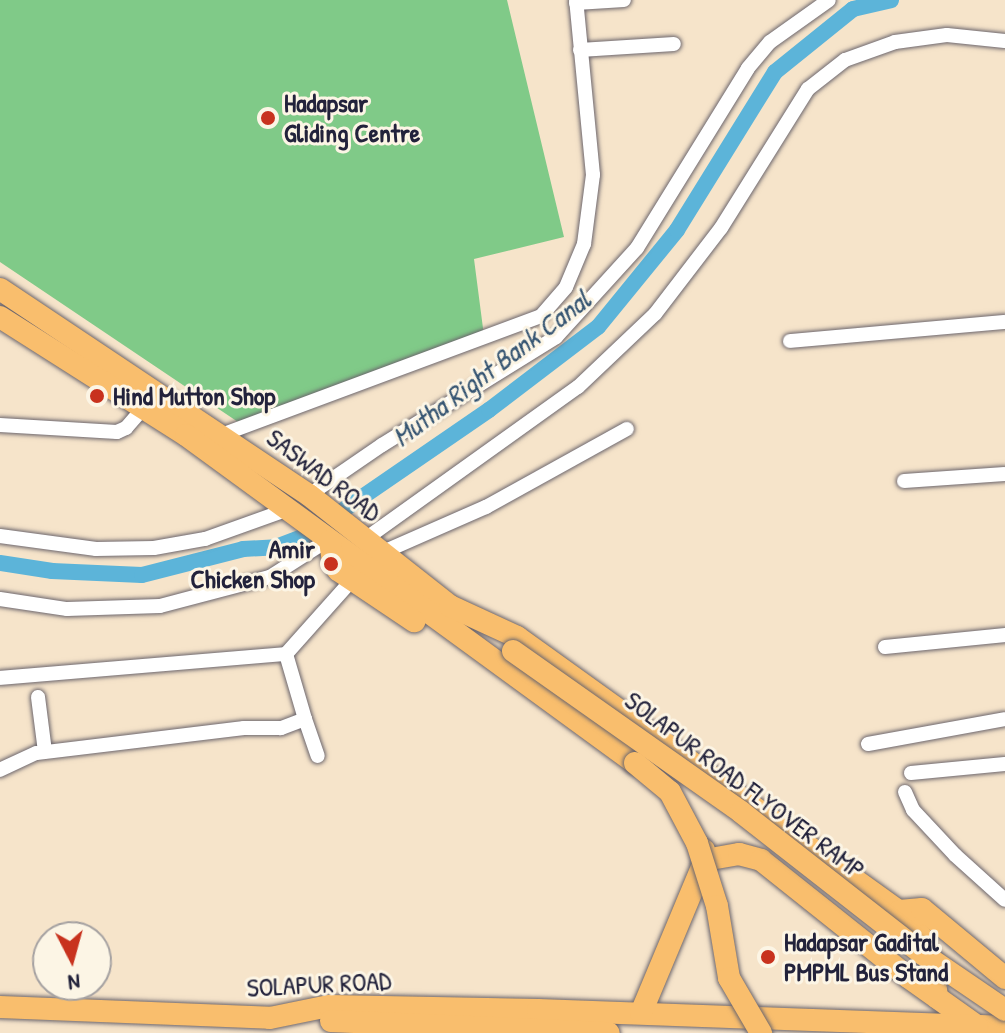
<!DOCTYPE html>
<style>
body{margin:0}
#map{position:relative;width:1005px;height:1033px;overflow:hidden;background:#f6e4ca;font-family:"Patrick Hand",sans-serif}
div>[style]{position:absolute}
[style*='--x']{left:calc(var(--x)*1px);top:calc(var(--y)*1px);width:calc(var(--w)*1px);rotate:calc(var(--a)*1deg)}
.green>*{inset:0;background:#80ca88}
.canal>*{height:16px;margin:-8px;padding:0 8px;transform-origin:8px;border-radius:8px;background:#5cb4d9}
.roads{filter:drop-shadow(0 0 2px #6c666d) drop-shadow(0 0 2px #6c666d)}
.minor>*{height:14px;margin:-7px;padding:0 7px;transform-origin:7px;border-radius:7px;background:#fff}
.primary>*{height:22px;margin:-11px;padding:0 11px;transform-origin:11px;border-radius:11px;background:#f9be6d}
.trunk>*{height:22px;margin:-11px;padding:0 11px;transform-origin:11px;border-radius:11px;background:#f9be6d}
.bridges{filter:drop-shadow(0 0 2px #6c666d) drop-shadow(0 0 2px #6c666d)}
.trunk-bridge>*{height:22px;margin:-11px;padding:0 11px;transform-origin:11px;border-radius:11px;background:#f9be6d}
.dots>*{width:22px;height:22px;translate:-50% -50%;box-sizing:border-box;border:4px solid #fcf5e5;border-radius:50%}
span{translate:-50% -50%;white-space:nowrap;text-align:center;line-height:1.15;-webkit-text-stroke:6px #fcf5e5;paint-order:stroke}
.poi-label{font-size:26px;color:#22223b;font-weight:700}
.left{translate:0 -50%;text-align:left}
.right{translate:-100% -50%;text-align:right}
.street-label{font-size:26px;color:#22223b}
.water-label{font-size:28px;color:#365572;font-style:italic}
.north{position:absolute;left:32px;top:921px;width:80px;height:80px;box-sizing:border-box;background:#fcf5e5;border:2px solid #a5a1a1;border-radius:50%;rotate:174deg;font-size:22px;font-weight:700;line-height:32px;text-align:center;color:#22223b}
.north::after{content:'';display:block;margin:auto;width:28px;height:36px;background:#c8321e;clip-path:polygon(50% 0,100% 100%,50% 72%,0 100%)}
</style>
<div id="map">
<div class="green">
<div style="clip-path:polygon(0 0,507px 0,564px 237px,474px 259px,484px 336px,238px 422px,0 262px)"></div>
</div>
<div class="canal">
<div style="--x:0;--y:563;--w:53;--a:8.7"></div>
<div style="--x:52;--y:571;--w:90;--a:2.5"></div>
<div style="--x:142;--y:575;--w:104;--a:-14.4"></div>
<div style="--x:243;--y:549;--w:33;--a:-3"></div>
<div style="--x:276;--y:547;--w:33;--a:-21"></div>
<div style="--x:307;--y:535;--w:221;--a:-34.5"></div>
<div style="--x:489;--y:410;--w:137;--a:-37.3"></div>
<div style="--x:598;--y:327;--w:125;--a:-50.8"></div>
<div style="--x:677;--y:230;--w:186;--a:-58.2"></div>
<div style="--x:775;--y:72;--w:100;--a:-38.9"></div>
<div style="--x:853;--y:9;--w:39;--a:-13"></div>
</div>
<div class="roads">
<div class="minor">
<div style="--x:576;--y:3;--w:48;--a:-3.6"></div>
<div style="--x:580;--y:50;--w:94;--a:-3.7"></div>
<div style="--x:790;--y:341;--w:216;--a:-5.1"></div>
<div style="--x:0;--y:425;--w:117;--a:3.4"></div>
<div style="--x:117;--y:432;--w:10;--a:-24"></div>
<div style="--x:126;--y:428;--w:28;--a:-49"></div>
<div style="--x:221;--y:435;--w:341;--a:-20.4"></div>
<div style="--x:541;--y:316;--w:38;--a:-49"></div>
<div style="--x:566;--y:287;--w:47;--a:-67.3"></div>
<div style="--x:584;--y:244;--w:70;--a:-82.6"></div>
<div style="--x:593;--y:175;--w:176;--a:-95.5"></div>
<div style="--x:904;--y:481;--w:101;--a:-4"></div>
<div style="--x:309;--y:495;--w:88;--a:-34.4"></div>
<div style="--x:382;--y:445;--w:205;--a:-31.8"></div>
<div style="--x:556;--y:337;--w:120;--a:-47.7"></div>
<div style="--x:637;--y:248;--w:211;--a:-58.3"></div>
<div style="--x:748;--y:68;--w:34;--a:-50"></div>
<div style="--x:770;--y:42;--w:72;--a:-35.4"></div>
<div style="--x:0;--y:536;--w:97;--a:7.7"></div>
<div style="--x:96;--y:549;--w:58;--a:-1"></div>
<div style="--x:154;--y:548;--w:52;--a:-10"></div>
<div style="--x:205;--y:539;--w:89;--a:-19.7"></div>
<div style="--x:364;--y:540;--w:263;--a:-35.6"></div>
<div style="--x:578;--y:387;--w:106;--a:-43.5"></div>
<div style="--x:655;--y:314;--w:108;--a:-52.5"></div>
<div style="--x:721;--y:228;--w:164;--a:-58"></div>
<div style="--x:808;--y:89;--w:47;--a:-38.1"></div>
<div style="--x:845;--y:60;--w:53;--a:-19.8"></div>
<div style="--x:895;--y:42;--w:52;--a:-7.7"></div>
<div style="--x:947;--y:35;--w:58;--a:5.9"></div>
<div style="--x:381;--y:553;--w:115;--a:-23.7"></div>
<div style="--x:486;--y:507;--w:161;--a:-29"></div>
<div style="--x:0;--y:599;--w:68;--a:8.5"></div>
<div style="--x:67;--y:609;--w:93;--a:-1.8"></div>
<div style="--x:160;--y:606;--w:114;--a:-14.8"></div>
<div style="--x:270;--y:577;--w:69;--a:-32.5"></div>
<div style="--x:885;--y:647;--w:121;--a:-5.7"></div>
<div style="--x:286;--y:654;--w:99;--a:-48.3"></div>
<div style="--x:0;--y:678;--w:287;--a:-4.8"></div>
<div style="--x:286;--y:654;--w:68;--a:73.7"></div>
<div style="--x:305;--y:719;--w:26;--a:159"></div>
<div style="--x:281;--y:728;--w:37;--a:180"></div>
<div style="--x:244;--y:728;--w:209;--a:173.1"></div>
<div style="--x:36;--y:753;--w:40;--a:155"></div>
<div style="--x:38;--y:697;--w:55;--a:82.7"></div>
<div style="--x:305;--y:719;--w:39;--a:71"></div>
<div style="--x:868;--y:744;--w:139;--a:-10.3"></div>
<div style="--x:911;--y:773;--w:94;--a:-5.5"></div>
<div style="--x:905;--y:792;--w:20;--a:66"></div>
<div style="--x:913;--y:810;--w:62;--a:47"></div>
<div style="--x:955;--y:855;--w:67;--a:42"></div>
</div>
<div class="primary">
<div style="--x:977;--y:1026;--w:28;--a:2"></div>
</div>
<div class="trunk">
<div style="--x:0;--y:289;--w:371;--a:33.7"></div>
<div style="--x:309;--y:495;--w:191;--a:38.2"></div>
<div style="--x:0;--y:317;--w:220;--a:32.4"></div>
<div style="--x:186;--y:435;--w:556;--a:36.15"></div>
<div style="--x:330;--y:541;--w:22;--a:82"></div>
<div style="--x:333;--y:563;--w:9;--a:54"></div>
<div style="--x:338;--y:570;--w:92;--a:33.9"></div>
<div style="--x:450;--y:606;--w:74;--a:24.8"></div>
<div style="--x:517;--y:637;--w:470;--a:35.7"></div>
<div style="--x:899;--y:911;--w:33;--a:49"></div>
<div style="--x:921;--y:936;--w:34;--a:69"></div>
<div style="--x:933;--y:968;--w:30;--a:82"></div>
<div style="--x:705;--y:860;--w:35;--a:-10"></div>
<div style="--x:739;--y:854;--w:23;--a:15"></div>
<div style="--x:761;--y:860;--w:188;--a:38.5"></div>
<div style="--x:908;--y:977;--w:85;--a:35.4"></div>
<div style="--x:899;--y:911;--w:23;--a:-5"></div>
<div style="--x:922;--y:909;--w:108;--a:39.7"></div>
<div style="--x:0;--y:1007;--w:270;--a:2.3"></div>
<div style="--x:270;--y:1018;--w:60;--a:-11.5"></div>
<div style="--x:329;--y:1006;--w:209;--a:1.1"></div>
<div style="--x:538;--y:1010;--w:439;--a:2.1"></div>
<div style="--x:641;--y:1013;--w:166;--a:-67.3"></div>
<div style="--x:705;--y:860;--w:10;--a:-96"></div>
<div style="--x:331;--y:1021;--w:278;--a:2.5"></div>
</div>
</div>
<div class="bridges">
<div class="trunk-bridge">
<div style="--x:513;--y:651;--w:279;--a:35.2"></div>
<div style="--x:741;--y:812;--w:231;--a:38"></div>
<div style="--x:923;--y:954;--w:99;--a:34.3"></div>
<div style="--x:635;--y:763;--w:45;--a:39.6"></div>
<div style="--x:670;--y:792;--w:58;--a:62.1"></div>
<div style="--x:697;--y:843;--w:66;--a:72.4"></div>
<div style="--x:717;--y:906;--w:73;--a:80.5"></div>
<div style="--x:729;--y:978;--w:64;--a:59.8"></div>
</div>
</div>
<div class="dots">
<div style="left:268px;top:118px;background:#c8321e"></div>
<div style="left:97px;top:396px;background:#c8321e"></div>
<div style="left:331px;top:564px;background:#c8321e"></div>
<div style="left:768px;top:957px;background:#c8321e"></div>
</div>
<div class="poi-label">
<span class="left" style="left:284px;top:118px">Hadapsar<br>Gliding Centre</span>
<span class="left" style="left:113px;top:396px">Hind Mutton Shop</span>
<span class="right" style="left:315px;top:564px">Amir<br>Chicken Shop</span>
<span class="left" style="left:784px;top:957px">Hadapsar Gadital<br>PMPML Bus Stand</span>
</div>
<div class="street-label">
<span style="left:324px;top:475px;rotate:37deg">SASWAD ROAD</span>
<span style="left:745px;top:785px;rotate:37deg">SOLAPUR ROAD FLYOVER RAMP</span>
<span style="left:319px;top:984px;rotate:-3deg">SOLAPUR ROAD</span>
</div>
<div class="water-label">
<span style="left:491px;top:368px;rotate:-37deg">Mutha Right Bank Canal</span>
</div>
<div class="north">N</div>
</div>
